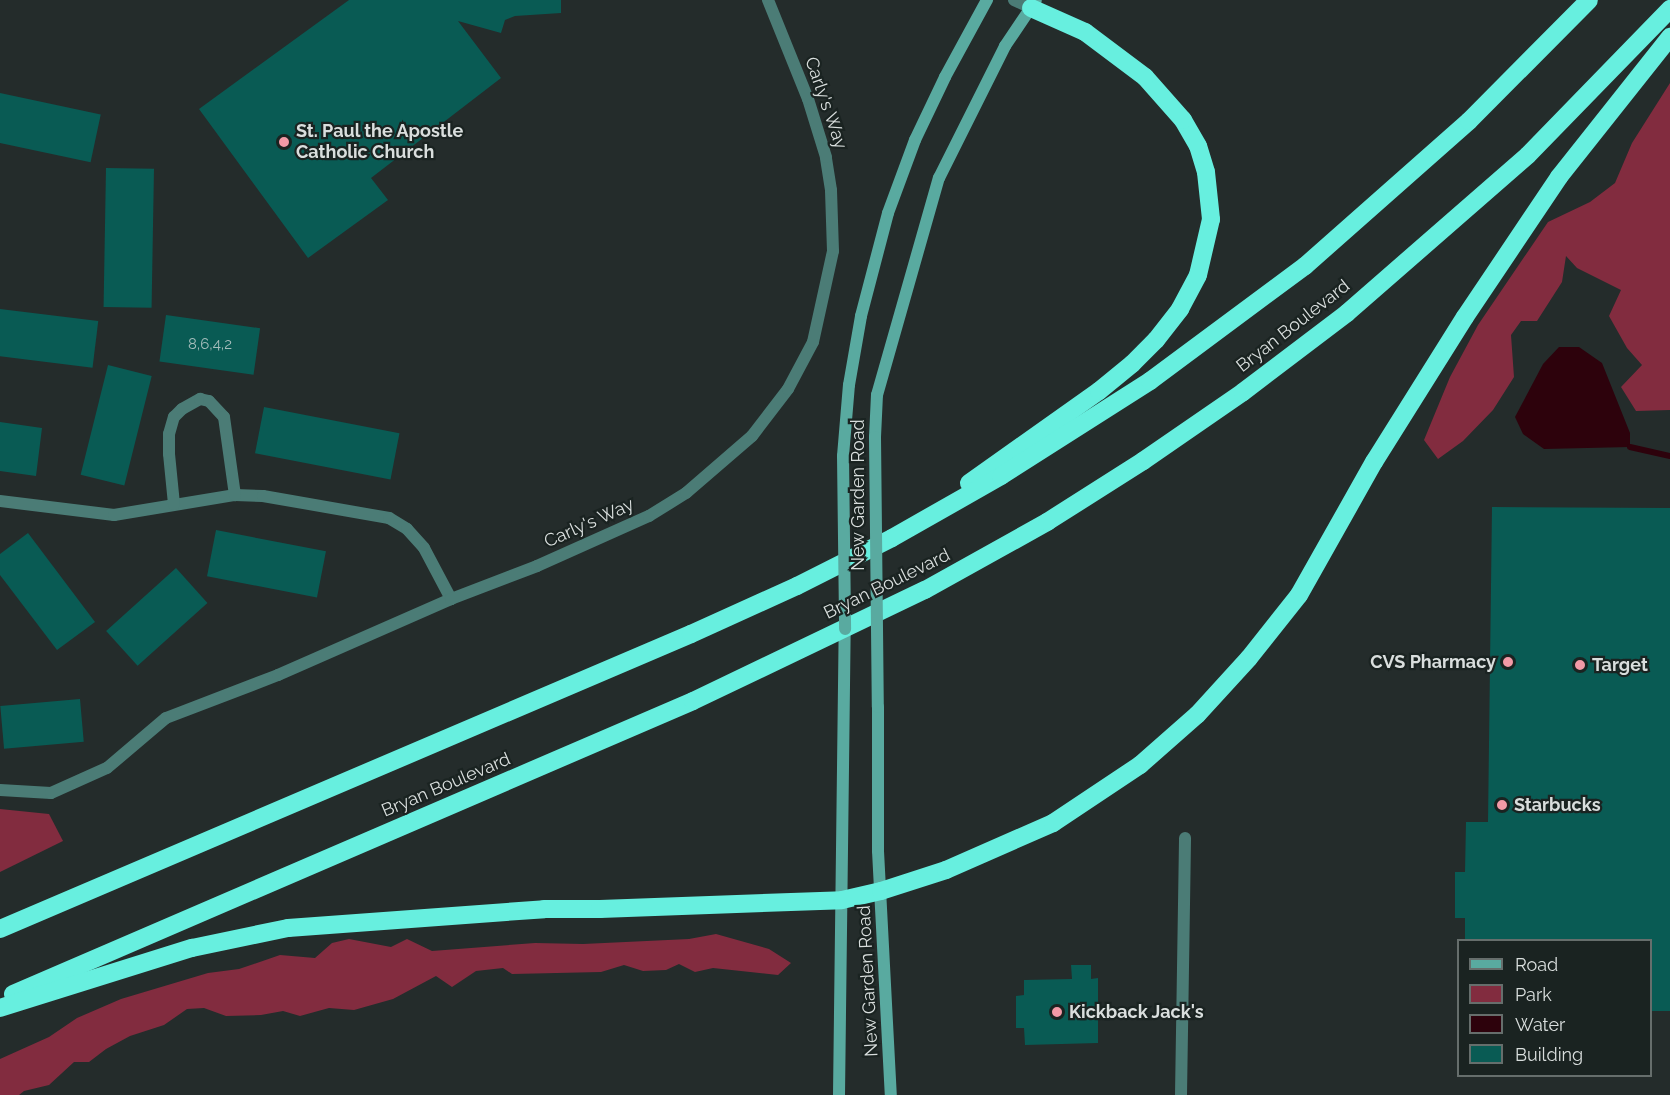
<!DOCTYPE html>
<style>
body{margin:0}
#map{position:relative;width:1670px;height:1095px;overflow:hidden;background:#242c2b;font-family:Raleway,sans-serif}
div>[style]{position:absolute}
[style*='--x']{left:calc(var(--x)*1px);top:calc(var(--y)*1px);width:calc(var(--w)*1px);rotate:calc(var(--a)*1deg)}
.green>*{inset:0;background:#822c3f}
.water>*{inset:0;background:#2d020c}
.stream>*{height:6px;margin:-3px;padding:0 3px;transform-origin:3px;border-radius:3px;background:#2d020c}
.building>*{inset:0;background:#095b54;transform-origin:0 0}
.minor>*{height:12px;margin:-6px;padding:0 6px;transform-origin:6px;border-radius:6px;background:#4b7c76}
.tertiary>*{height:12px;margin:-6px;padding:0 6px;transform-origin:6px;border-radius:6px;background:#4b7c76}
.secondary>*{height:12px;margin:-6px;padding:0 6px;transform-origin:6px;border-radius:6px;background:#59aaa0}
.motorway>*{height:18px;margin:-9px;padding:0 9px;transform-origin:9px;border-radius:9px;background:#67efdf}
.secondary-bridge>*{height:12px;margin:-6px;padding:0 6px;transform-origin:6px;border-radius:6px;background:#59aaa0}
.dots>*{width:16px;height:16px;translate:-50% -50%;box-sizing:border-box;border:3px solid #1a2321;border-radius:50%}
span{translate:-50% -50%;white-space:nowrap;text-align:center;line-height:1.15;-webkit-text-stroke:4.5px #1a2321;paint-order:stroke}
.number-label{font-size:15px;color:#a5bdbb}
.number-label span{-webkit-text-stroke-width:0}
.street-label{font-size:18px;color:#d9dedd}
.poi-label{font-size:18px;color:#d9dedd;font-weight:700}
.left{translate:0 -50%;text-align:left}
.right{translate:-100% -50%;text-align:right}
.legend{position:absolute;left:1457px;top:939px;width:195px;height:138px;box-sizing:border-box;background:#1a2321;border:2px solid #666e6c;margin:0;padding:8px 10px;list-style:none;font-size:18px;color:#d9dedd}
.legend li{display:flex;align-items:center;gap:12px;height:30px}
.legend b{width:30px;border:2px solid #666e6c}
</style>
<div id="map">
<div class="green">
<div style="clip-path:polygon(1670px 83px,1670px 410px,1636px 411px,1621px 387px,1642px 365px,1627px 348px,1609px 316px,1621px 290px,1577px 268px,1566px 256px,1562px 282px,1537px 321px,1521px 321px,1511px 335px,1514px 377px,1493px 410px,1463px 441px,1438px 459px,1424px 440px,1450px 377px,1478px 325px,1548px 222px,1590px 202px,1615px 183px,1632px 143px)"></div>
<div style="clip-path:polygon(0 809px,49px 814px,63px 841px,0 872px)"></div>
<div style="clip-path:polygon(716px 934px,769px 949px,791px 963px,778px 975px,713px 968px,695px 972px,679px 964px,666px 970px,643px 971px,624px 965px,601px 972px,512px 974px,503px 968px,476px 971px,452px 987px,436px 976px,393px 999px,354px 1010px,329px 1008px,300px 1016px,283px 1011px,261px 1015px,226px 1016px,204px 1008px,187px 1009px,164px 1025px,130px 1036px,106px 1049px,89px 1062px,74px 1062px,49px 1085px,24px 1091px,19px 1095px,0 1095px,0 1059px,49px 1037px,77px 1018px,121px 999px,208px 973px,239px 969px,280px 955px,315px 958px,332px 943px,349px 939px,391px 947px,407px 939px,432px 951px,535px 943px,583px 944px,689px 939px)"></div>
</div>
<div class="water">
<div style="clip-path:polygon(1559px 347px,1579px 347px,1602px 363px,1630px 433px,1630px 447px,1544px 449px,1523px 434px,1515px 417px,1543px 364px)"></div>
</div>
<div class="stream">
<div style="--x:1630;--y:447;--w:41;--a:12.7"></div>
</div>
<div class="building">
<div style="clip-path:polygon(349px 0,561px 0,561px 13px,515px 16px,505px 20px,501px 33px,458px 21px,501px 78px,371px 178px,388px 200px,308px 258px,199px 109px)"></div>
<div style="left:0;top:93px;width:103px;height:49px;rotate:12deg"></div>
<div style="left:106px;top:168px;width:48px;height:139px;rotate:1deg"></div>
<div style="left:0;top:309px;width:99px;height:47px;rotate:7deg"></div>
<div style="left:166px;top:315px;width:95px;height:47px;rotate:8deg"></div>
<div style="left:108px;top:365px;width:45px;height:113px;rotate:14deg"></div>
<div style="left:264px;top:407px;width:138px;height:47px;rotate:11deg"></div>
<div style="clip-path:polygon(0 422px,42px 428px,36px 476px,0 471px)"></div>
<div style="clip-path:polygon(1492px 507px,1670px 508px,1670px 1011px,1650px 1011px,1650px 940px,1465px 940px,1465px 918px,1455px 918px,1455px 872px,1465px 872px,1466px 822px,1488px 822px)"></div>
<div style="left:216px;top:530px;width:112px;height:47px;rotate:11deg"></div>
<div style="clip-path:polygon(28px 533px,95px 622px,57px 650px,0 575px,0 554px)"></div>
<div style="left:176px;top:568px;width:47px;height:94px;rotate:48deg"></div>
<div style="left:80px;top:699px;width:43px;height:80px;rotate:85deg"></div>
<div style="clip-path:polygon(1071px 965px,1091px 965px,1091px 979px,1098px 978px,1098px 1043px,1025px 1045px,1024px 1028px,1016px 1028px,1016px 996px,1024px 995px,1024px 980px,1072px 979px)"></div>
</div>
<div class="minor">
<div style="--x:0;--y:501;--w:115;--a:7"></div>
<div style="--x:114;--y:515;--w:123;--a:-9.4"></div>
<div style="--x:235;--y:495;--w:28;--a:2"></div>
<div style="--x:263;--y:496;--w:128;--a:9.9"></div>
<div style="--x:389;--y:518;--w:21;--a:31"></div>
<div style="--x:407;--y:529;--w:25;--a:48"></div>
<div style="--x:424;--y:548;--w:58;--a:62.1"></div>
<div style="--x:174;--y:504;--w:50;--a:-95.7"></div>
<div style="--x:169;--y:454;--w:20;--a:-90"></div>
<div style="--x:169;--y:434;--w:18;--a:-74"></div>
<div style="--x:174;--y:417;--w:11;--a:-45"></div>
<div style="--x:182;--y:409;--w:21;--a:-29"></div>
<div style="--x:200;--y:399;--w:9;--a:13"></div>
<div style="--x:209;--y:401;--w:22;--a:47"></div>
<div style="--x:224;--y:417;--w:79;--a:82"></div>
<div style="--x:0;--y:790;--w:51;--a:3.4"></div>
<div style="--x:51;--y:793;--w:61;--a:-24.1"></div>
<div style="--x:107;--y:768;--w:77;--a:-40.3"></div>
<div style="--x:166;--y:718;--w:120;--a:-21"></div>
<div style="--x:278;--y:675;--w:189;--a:-23.7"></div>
<div style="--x:451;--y:599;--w:92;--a:-21"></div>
<div style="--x:537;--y:566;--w:123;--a:-24.1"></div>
<div style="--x:649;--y:516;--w:44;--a:-31.9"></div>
<div style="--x:686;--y:493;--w:87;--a:-40.8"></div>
<div style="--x:752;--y:436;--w:59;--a:-52.5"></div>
<div style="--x:788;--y:389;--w:53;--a:-62"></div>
<div style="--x:813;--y:342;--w:93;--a:-77.6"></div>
<div style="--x:833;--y:251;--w:61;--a:-91.9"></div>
<div style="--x:831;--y:190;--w:33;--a:-99"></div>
<div style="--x:826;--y:157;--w:61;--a:-107.2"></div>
<div style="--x:808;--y:99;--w:107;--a:-112"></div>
<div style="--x:1181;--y:1095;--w:257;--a:-89.1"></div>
</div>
<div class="tertiary">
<div style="--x:1014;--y:0;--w:19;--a:25"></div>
</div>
<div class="secondary">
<div style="--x:875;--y:437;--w:42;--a:-87.3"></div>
<div style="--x:877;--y:395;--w:226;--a:-74.1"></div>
<div style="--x:939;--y:178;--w:148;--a:-63.4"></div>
<div style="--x:1005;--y:46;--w:55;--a:-56"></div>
<div style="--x:843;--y:456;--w:71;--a:-85.2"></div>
<div style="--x:849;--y:385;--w:70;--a:-80.1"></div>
<div style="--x:861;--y:316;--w:106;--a:-75.3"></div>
<div style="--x:888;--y:213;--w:78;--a:-69.7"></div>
<div style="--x:915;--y:140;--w:70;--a:-64.5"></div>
<div style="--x:945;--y:77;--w:88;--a:-61.4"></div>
<div style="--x:878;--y:707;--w:144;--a:90"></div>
<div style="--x:878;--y:851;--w:244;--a:87"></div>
<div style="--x:839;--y:1095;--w:466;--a:-89.3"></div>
</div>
<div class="motorway">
<div style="--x:969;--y:483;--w:159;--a:-35.3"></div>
<div style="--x:1099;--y:391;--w:43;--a:-39.3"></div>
<div style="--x:1132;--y:364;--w:34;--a:-45"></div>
<div style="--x:1156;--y:340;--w:39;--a:-52"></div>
<div style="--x:1180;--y:309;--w:38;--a:-62"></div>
<div style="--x:1198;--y:275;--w:57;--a:-76.9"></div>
<div style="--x:1211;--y:219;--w:47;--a:-96.1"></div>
<div style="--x:1206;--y:172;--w:27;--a:-107"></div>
<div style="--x:1198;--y:146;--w:30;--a:-120"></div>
<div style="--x:1183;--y:120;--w:57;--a:-131.5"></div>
<div style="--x:1145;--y:77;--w:75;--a:-143.1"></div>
<div style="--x:1085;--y:32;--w:59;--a:-156"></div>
<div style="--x:0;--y:929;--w:751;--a:-23.12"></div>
<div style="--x:691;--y:634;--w:116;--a:-24.4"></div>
<div style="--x:797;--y:586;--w:106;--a:-26.8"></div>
<div style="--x:892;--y:538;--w:125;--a:-29.6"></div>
<div style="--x:1001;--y:476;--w:177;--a:-32.5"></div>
<div style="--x:1150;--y:381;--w:193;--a:-36.6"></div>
<div style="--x:1305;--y:266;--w:219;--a:-41.5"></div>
<div style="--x:1469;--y:121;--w:170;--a:-45.2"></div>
<div style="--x:13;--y:994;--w:740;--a:-23.31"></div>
<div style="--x:693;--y:701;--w:257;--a:-25.6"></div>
<div style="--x:925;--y:590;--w:140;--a:-29.1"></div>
<div style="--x:1047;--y:522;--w:114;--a:-32.4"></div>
<div style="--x:1143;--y:461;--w:121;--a:-34.6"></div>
<div style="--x:1243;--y:392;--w:131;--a:-37.2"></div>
<div style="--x:1347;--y:313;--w:240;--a:-41.1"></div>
<div style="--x:1528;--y:155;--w:204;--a:-45.8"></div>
<div style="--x:0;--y:1008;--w:201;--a:-17.4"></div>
<div style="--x:192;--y:948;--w:98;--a:-11.8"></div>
<div style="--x:288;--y:928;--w:257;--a:-4.2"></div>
<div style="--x:544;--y:909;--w:56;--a:0"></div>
<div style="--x:600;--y:909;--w:242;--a:-2.1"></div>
<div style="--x:842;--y:900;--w:40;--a:-13"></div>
<div style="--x:881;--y:891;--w:68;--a:-17.9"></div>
<div style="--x:946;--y:870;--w:117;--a:-23.7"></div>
<div style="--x:1053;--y:823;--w:105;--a:-33.7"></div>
<div style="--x:1140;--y:765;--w:76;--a:-41.3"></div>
<div style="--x:1197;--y:715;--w:77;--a:-47.6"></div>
<div style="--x:1249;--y:658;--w:80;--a:-51.6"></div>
<div style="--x:1299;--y:595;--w:153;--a:-60.6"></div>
<div style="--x:1374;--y:462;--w:171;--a:-57.9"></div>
<div style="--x:1465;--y:317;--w:169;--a:-56.1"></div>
<div style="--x:1559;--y:177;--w:179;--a:-51.6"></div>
</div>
<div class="secondary-bridge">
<div style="--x:875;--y:437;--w:270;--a:89.4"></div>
<div style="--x:843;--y:456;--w:173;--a:89.3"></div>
</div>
<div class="dots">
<div style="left:284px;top:142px;background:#f39aa7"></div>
<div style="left:1508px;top:662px;background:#f39aa7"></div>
<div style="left:1580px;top:665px;background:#f39aa7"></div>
<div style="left:1502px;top:805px;background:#f39aa7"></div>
<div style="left:1057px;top:1012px;background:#f39aa7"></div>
</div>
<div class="number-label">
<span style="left:210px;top:345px">8,6,4,2</span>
</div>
<div class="street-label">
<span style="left:826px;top:103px;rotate:71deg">Carly's Way</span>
<span style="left:1293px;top:326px;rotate:-38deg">Bryan Boulevard</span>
<span style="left:858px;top:495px;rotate:-90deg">New Garden Road</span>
<span style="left:589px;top:523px;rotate:-24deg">Carly's Way</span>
<span style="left:887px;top:584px;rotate:-26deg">Bryan Boulevard</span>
<span style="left:446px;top:785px;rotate:-23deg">Bryan Boulevard</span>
<span style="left:868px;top:981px;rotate:-93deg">New Garden Road</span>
</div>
<div class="poi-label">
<span class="left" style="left:296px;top:142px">St. Paul the Apostle<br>Catholic Church</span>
<span class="right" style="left:1496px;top:662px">CVS Pharmacy</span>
<span class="left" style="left:1592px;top:665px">Target</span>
<span class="left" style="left:1514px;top:805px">Starbucks</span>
<span class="left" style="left:1069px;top:1012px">Kickback Jack's</span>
</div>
<ul class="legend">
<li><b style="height:8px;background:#59aaa0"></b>Road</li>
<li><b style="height:16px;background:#822c3f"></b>Park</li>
<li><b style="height:16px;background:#2d020c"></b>Water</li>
<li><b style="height:16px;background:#095b54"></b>Building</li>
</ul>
</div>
